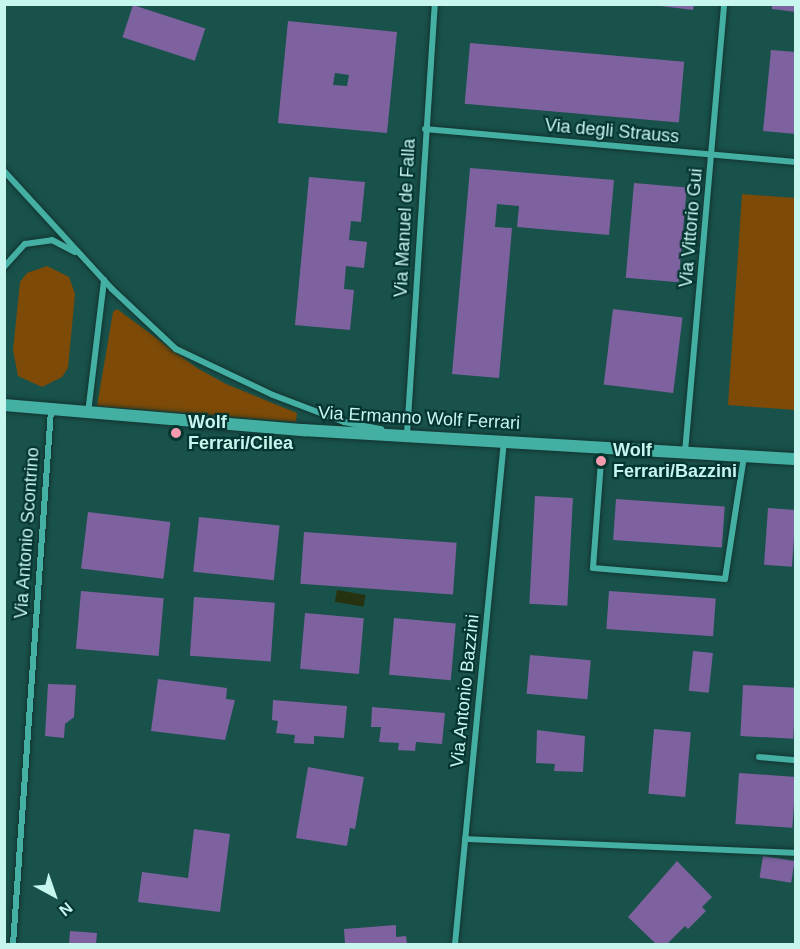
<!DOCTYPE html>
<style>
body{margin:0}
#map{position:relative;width:800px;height:949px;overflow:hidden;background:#19524b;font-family:Arial,sans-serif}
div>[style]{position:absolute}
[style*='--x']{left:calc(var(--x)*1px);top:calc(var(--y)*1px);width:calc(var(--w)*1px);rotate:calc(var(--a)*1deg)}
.green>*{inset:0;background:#7d4a07}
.water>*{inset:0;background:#273310;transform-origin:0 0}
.building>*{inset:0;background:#7e619f;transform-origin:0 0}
.roads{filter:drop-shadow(0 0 2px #133430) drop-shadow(0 0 2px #133430)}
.street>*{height:6px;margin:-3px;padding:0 3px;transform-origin:3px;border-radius:3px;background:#44afa3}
.secondary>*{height:12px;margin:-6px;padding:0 6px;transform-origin:6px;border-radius:6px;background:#44afa3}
.dots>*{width:16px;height:16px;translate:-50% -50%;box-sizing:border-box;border:3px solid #053531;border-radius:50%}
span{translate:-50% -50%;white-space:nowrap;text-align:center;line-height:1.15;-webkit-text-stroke:4.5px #053531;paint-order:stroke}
.street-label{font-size:18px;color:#c6f6ee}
.poi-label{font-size:18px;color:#c6f6ee;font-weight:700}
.left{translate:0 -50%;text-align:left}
.frame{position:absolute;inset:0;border:6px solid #c6f6ee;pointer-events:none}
.north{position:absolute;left:24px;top:865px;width:60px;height:60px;-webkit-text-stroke:4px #053531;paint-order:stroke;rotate:140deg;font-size:16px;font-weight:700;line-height:24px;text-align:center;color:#c6f6ee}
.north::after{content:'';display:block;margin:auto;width:21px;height:27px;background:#c6f6ee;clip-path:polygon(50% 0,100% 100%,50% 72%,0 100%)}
</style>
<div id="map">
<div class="green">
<div style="clip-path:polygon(742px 194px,795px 198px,795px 410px,728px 405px)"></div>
<div style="clip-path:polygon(47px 266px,69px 277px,75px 294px,68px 368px,62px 377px,42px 387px,18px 376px,13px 350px,20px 282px,27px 273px)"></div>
<div style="clip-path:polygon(117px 309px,197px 368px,226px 384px,297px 413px,296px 422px,97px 406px,113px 312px)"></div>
</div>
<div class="water">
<div style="left:337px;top:590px;width:29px;height:12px;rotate:10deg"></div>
</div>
<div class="building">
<div style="clip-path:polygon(645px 4px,694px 4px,693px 10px)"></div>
<div style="clip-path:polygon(772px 4px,796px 4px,796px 12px,772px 9px)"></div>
<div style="left:133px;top:5px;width:76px;height:34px;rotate:18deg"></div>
<div style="clip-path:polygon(evenodd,288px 21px,397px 32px,387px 133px,278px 123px,288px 21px,335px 73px,349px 75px,347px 86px,333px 85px,335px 73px)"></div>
<div style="left:470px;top:43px;width:215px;height:61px;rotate:5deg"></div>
<div style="clip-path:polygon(771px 50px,796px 52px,796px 134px,763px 131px)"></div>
<div style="clip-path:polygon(470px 168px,614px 180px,609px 235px,517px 227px,519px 206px,497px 204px,495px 227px,512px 228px,499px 378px,452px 374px)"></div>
<div style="clip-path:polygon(309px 177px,365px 182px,361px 222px,351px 221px,349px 240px,367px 242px,364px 268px,346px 266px,344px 289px,354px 290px,350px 330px,295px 325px)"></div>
<div style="left:634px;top:183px;width:53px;height:95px;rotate:5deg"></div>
<div style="left:613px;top:309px;width:70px;height:76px;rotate:7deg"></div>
<div style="left:535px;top:496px;width:38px;height:108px;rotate:3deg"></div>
<div style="left:616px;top:499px;width:109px;height:41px;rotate:4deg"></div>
<div style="left:768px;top:508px;width:28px;height:57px;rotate:4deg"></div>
<div style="left:88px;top:512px;width:83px;height:57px;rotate:7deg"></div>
<div style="left:199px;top:517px;width:81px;height:55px;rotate:6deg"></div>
<div style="left:304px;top:532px;width:153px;height:52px;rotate:4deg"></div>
<div style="left:81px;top:591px;width:83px;height:58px;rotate:5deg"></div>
<div style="left:609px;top:591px;width:107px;height:38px;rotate:4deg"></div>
<div style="left:194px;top:597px;width:81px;height:59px;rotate:4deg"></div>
<div style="left:305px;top:613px;width:59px;height:56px;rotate:5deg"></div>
<div style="left:394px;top:618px;width:62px;height:57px;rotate:5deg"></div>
<div style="left:693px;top:651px;width:20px;height:40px;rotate:6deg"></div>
<div style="left:530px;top:655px;width:61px;height:39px;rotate:5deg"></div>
<div style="clip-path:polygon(158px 679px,227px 688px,226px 699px,235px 700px,225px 740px,151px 731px)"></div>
<div style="clip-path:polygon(48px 684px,76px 685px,74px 717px,65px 724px,64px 738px,45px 736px)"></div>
<div style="left:743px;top:685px;width:53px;height:51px;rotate:3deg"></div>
<div style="clip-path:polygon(273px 700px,347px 706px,344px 738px,314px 736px,314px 744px,294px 743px,295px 735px,276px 733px,278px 721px,272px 720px)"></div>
<div style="clip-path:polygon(372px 707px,445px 713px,442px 744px,416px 742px,415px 751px,398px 750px,399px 743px,379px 742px,381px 727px,371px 727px)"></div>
<div style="left:654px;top:729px;width:37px;height:65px;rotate:5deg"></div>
<div style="clip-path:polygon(537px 730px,585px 736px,583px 772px,554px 771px,555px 764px,536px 763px)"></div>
<div style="clip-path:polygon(308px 767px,364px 777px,355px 829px,350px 828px,347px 846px,296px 838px)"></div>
<div style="left:739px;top:773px;width:57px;height:51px;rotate:4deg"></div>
<div style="clip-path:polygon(194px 829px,230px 834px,220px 912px,138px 902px,142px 872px,188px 878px)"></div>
<div style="left:763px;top:856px;width:32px;height:22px;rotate:9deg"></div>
<div style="clip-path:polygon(677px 861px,712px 897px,702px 907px,706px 911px,688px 929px,685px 926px,667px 944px,656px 944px,628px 917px)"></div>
<div style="clip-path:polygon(396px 925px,396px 937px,406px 936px,407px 944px,345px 944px,344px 929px)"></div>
<div style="clip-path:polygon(70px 931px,97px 933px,96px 944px,69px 944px)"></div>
</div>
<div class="roads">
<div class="street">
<div style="--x:425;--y:129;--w:372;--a:5.1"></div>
<div style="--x:4;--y:171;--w:160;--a:47.5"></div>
<div style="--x:112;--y:289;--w:88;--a:43.2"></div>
<div style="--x:176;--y:349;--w:107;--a:25.4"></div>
<div style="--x:273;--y:395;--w:76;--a:20.8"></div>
<div style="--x:344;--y:422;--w:38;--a:11"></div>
<div style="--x:4;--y:267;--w:31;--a:-48"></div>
<div style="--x:25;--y:244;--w:27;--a:-8"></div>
<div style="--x:52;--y:240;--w:26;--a:28"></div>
<div style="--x:88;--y:413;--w:134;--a:-83.1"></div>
<div style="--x:403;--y:434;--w:4;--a:0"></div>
<div style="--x:407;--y:434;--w:431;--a:-86.3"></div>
<div style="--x:602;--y:448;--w:120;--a:94.3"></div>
<div style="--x:593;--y:568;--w:132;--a:4.8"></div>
<div style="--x:725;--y:579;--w:124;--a:-81.2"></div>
<div style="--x:685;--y:452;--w:450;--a:-85"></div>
<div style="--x:759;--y:757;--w:37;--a:5"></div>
<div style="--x:465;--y:839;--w:331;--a:2.4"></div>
<div style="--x:13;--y:944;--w:535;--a:-85.93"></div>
<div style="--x:455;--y:944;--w:505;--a:-84.44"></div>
</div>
<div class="secondary">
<div style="--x:4;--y:405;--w:301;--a:4.8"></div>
<div style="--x:304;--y:430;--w:493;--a:3.4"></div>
</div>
</div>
<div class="dots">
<div style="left:176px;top:433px;background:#f29aae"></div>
<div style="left:601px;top:461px;background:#f29aae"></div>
</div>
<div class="street-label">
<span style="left:612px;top:131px;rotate:5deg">Via degli Strauss</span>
<span style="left:405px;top:218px;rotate:-87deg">Via Manuel de Falla</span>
<span style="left:691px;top:228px;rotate:-85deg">Via Vittorio Gui</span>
<span style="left:419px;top:418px;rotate:3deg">Via Ermanno Wolf Ferrari</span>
<span style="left:27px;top:533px;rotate:-86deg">Via Antonio Scontrino</span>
<span style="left:465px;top:691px;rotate:-84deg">Via Antonio Bazzini</span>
</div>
<div class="poi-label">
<span class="left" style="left:188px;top:433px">Wolf<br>Ferrari/Cilea</span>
<span class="left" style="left:613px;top:461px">Wolf<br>Ferrari/Bazzini</span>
</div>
<div class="frame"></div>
<div class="north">N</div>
</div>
